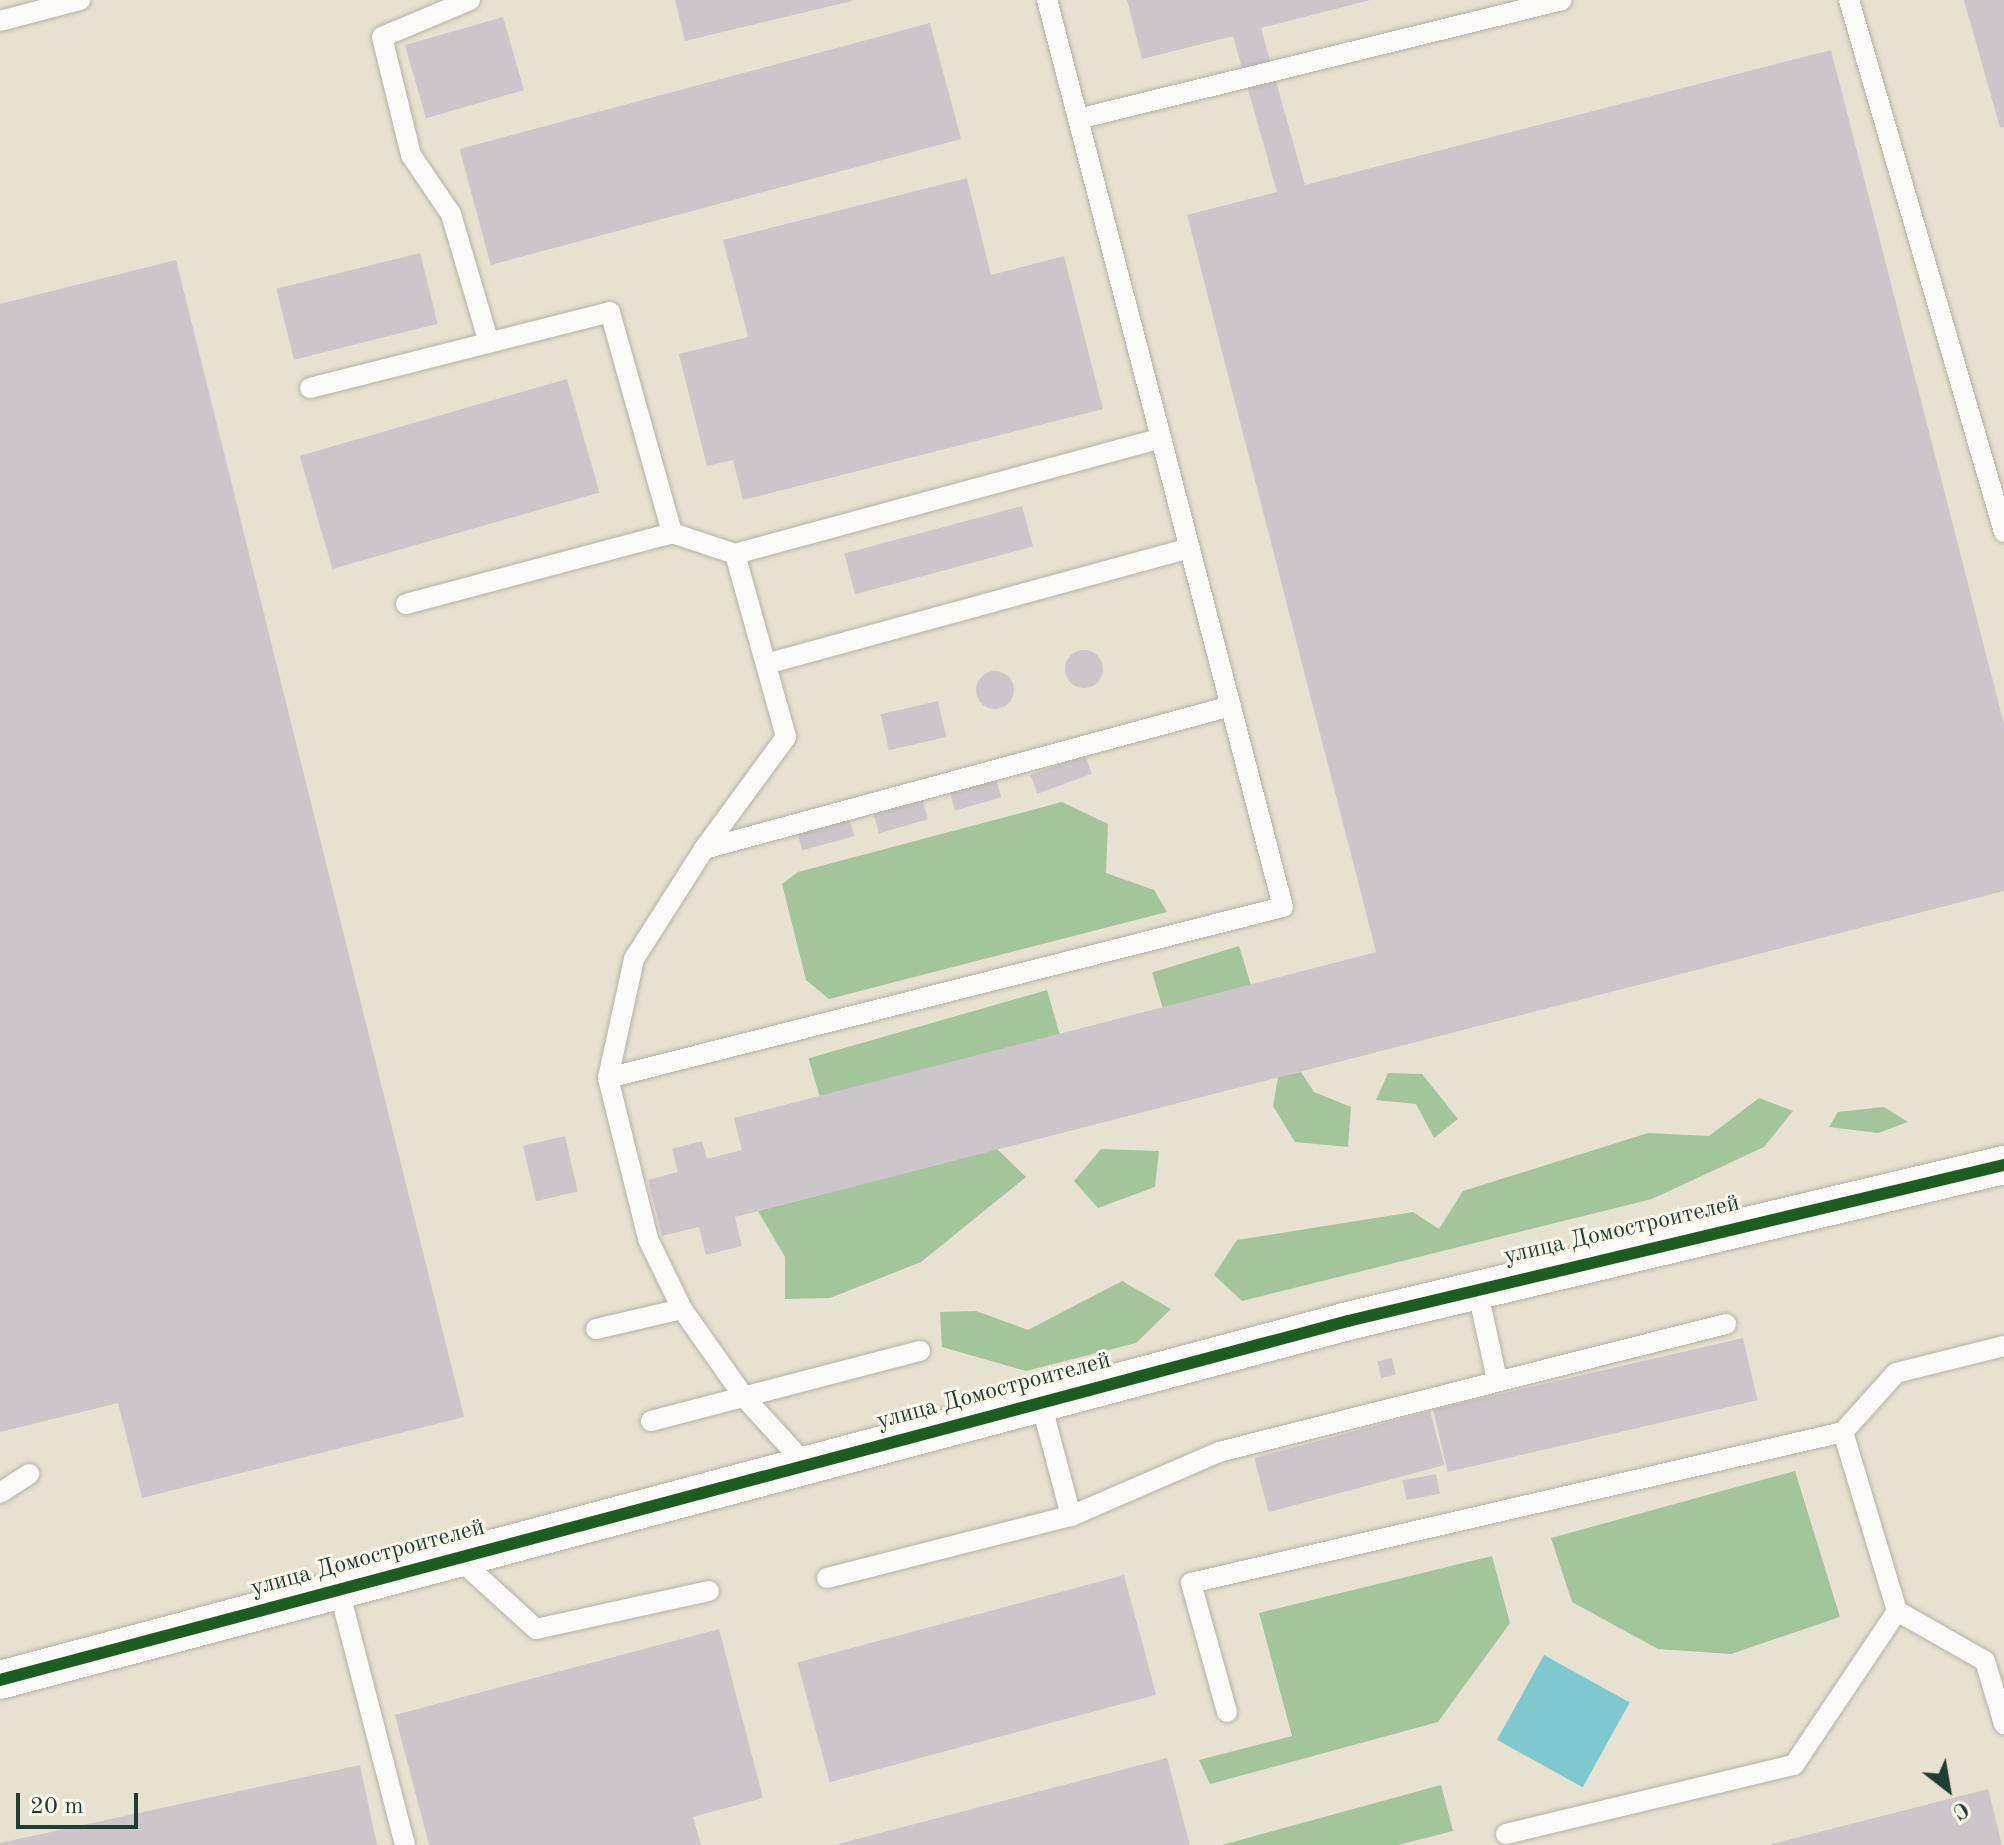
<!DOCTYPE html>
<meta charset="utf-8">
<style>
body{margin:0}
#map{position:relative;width:2004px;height:1845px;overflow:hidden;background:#e7e1d1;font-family:"Old Standard TT",serif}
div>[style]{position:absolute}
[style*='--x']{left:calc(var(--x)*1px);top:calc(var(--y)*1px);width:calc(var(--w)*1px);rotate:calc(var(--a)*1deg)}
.forest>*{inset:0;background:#a4c59b;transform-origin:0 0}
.water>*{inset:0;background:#80c8d0;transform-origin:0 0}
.building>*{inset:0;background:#ccc6ca;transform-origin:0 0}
.round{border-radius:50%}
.roads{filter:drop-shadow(0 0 2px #b3b2a7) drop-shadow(0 0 2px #b3b2a7)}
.service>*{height:20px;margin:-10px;padding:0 10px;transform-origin:10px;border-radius:10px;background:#fbfaf8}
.minor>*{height:38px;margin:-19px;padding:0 19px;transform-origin:19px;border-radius:19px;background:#fbfaf8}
.cycleway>*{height:12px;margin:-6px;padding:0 6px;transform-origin:6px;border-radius:6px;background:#1b5e20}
span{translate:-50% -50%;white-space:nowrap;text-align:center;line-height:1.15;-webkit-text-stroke:6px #fbf7ec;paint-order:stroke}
.street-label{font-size:24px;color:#1f3d34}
.north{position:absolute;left:1908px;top:1749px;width:80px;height:80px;-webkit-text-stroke:6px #fbf7ec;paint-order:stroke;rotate:149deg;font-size:22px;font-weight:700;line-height:32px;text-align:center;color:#1f3d34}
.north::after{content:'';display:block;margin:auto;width:28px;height:36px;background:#1f3d34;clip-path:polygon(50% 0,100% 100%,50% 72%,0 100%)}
.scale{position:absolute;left:16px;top:1793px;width:122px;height:36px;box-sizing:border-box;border:4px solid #1f3d34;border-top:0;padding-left:10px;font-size:24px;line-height:28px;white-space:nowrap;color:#1f3d34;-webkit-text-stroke:6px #fbf7ec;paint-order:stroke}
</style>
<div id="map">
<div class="forest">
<div style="clip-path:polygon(1062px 802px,1108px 824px,1106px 873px,1154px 890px,1167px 912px,829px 999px,806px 980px,782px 884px,798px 872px)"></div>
<div style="left:1239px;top:946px;width:41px;height:91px;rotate:73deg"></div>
<div style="left:1047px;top:990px;width:46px;height:248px;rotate:74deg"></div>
<div style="clip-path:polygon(1301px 1072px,1314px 1092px,1351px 1107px,1348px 1147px,1295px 1142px,1273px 1106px,1278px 1077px)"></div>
<div style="clip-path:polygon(1388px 1073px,1422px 1074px,1458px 1119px,1434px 1138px,1416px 1104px,1376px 1100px)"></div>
<div style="clip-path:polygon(1759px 1098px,1793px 1111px,1764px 1147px,1652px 1199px,1242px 1301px,1214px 1275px,1237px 1240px,1413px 1212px,1439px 1229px,1463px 1191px,1648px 1133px,1709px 1136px)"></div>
<div style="clip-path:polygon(1884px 1107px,1908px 1122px,1878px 1133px,1829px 1127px,1838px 1112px)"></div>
<div style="clip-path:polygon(997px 1149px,1026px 1177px,921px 1262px,830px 1298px,785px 1299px,785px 1257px,758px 1211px)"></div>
<div style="clip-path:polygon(1101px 1149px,1159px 1151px,1155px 1187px,1098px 1208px,1074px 1181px)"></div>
<div style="clip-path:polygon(1122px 1281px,1171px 1309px,1136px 1343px,1026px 1371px,942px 1347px,940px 1312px,976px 1311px,1028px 1330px)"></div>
<div style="clip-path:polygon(1795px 1471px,1840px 1617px,1731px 1654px,1658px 1649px,1572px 1602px,1551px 1538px)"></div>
<div style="clip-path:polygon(1492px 1556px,1510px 1623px,1438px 1722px,1210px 1784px,1199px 1760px,1292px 1736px,1259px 1613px)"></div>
<div style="clip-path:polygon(1441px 1785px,1453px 1831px,1398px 1845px,1222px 1845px)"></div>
</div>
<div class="water">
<div style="left:1544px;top:1655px;width:98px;height:97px;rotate:29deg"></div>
</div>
<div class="building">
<div style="clip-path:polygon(675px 0,852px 0,852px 1px,685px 41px)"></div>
<div style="clip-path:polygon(1127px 0,1370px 0,1261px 28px,1305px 185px,1831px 50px,2004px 724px,2004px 891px,735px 1217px,742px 1246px,706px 1255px,699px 1227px,662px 1236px,648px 1180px,678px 1172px,672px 1149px,702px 1141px,707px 1159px,742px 1150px,734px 1118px,1376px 952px,1187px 215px,1277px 192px,1233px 36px,1142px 59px)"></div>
<div style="clip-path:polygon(1964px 0,2004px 0,2004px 127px,2000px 128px)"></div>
<div style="left:503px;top:17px;width:76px;height:102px;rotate:74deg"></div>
<div style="left:930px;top:23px;width:120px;height:487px;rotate:75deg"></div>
<div style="clip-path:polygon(967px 178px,991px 275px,1064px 256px,1103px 409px,743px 500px,733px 460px,707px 466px,679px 354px,748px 337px,723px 240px)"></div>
<div style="left:420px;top:253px;width:73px;height:148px;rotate:76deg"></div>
<div style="clip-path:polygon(176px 260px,464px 1417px,142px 1498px,118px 1403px,0 1432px,0 304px)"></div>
<div style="left:567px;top:379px;width:118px;height:278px;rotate:74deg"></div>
<div style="left:1022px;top:506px;width:42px;height:184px;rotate:75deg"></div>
<div class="round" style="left:1065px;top:650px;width:38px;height:38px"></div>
<div class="round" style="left:976px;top:671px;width:38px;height:38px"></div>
<div style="left:938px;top:701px;width:37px;height:59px;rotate:77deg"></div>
<div style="left:1085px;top:755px;width:20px;height:58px;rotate:70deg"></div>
<div style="left:996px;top:779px;width:19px;height:48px;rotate:74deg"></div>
<div style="left:922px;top:798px;width:22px;height:51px;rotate:74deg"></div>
<div style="left:849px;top:817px;width:20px;height:54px;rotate:75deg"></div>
<div style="left:565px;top:1136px;width:57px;height:43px;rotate:77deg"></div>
<div style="left:1743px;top:1338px;width:64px;height:318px;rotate:77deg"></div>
<div style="left:1392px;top:1358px;width:17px;height:15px;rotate:77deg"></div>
<div style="left:1430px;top:1411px;width:56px;height:182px;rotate:75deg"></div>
<div style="left:1436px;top:1474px;width:20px;height:34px;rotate:79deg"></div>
<div style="left:1124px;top:1575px;width:124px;height:338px;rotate:75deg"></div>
<div style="clip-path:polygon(719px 1629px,763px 1798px,693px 1817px,701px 1845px,429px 1845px,395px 1715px)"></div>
<div style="clip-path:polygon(1167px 1758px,1190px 1845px,838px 1845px,838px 1844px)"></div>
<div style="clip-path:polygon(360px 1765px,377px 1845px,0 1845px,0 1843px)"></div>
<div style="clip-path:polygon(1988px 1789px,2002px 1845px,1772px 1845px,1772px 1844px)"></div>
</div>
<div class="roads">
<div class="service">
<div style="--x:470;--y:0;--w:95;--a:157.2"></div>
<div style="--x:382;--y:37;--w:122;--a:76.2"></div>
<div style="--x:411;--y:155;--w:71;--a:55.9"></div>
<div style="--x:451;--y:214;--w:134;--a:73.6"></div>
<div style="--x:1849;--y:0;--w:554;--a:73.76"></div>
<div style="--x:0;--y:21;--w:83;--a:-14.7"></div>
<div style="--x:1078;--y:119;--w:498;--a:-13.8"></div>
<div style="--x:310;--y:388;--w:309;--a:-14.2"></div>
<div style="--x:610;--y:312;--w:230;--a:74.3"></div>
<div style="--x:672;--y:533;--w:66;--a:18.4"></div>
<div style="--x:735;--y:554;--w:190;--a:74.4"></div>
<div style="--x:786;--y:737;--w:139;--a:126.2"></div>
<div style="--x:704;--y:849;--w:130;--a:122.5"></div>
<div style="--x:634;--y:959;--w:122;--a:102.3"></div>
<div style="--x:608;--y:1078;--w:166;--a:76"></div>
<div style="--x:648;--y:1239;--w:78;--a:64.1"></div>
<div style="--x:682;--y:1309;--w:108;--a:54.8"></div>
<div style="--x:744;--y:1397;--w:92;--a:47.6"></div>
<div style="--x:735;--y:554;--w:442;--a:-15.2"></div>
<div style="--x:406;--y:604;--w:275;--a:-14.9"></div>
<div style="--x:766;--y:664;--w:439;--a:-15.3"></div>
<div style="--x:704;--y:849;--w:546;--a:-15.18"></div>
<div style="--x:608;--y:1078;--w:696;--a:-14.22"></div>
<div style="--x:1283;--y:907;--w:937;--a:-104.58"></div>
<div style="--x:1477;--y:1288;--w:94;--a:77.7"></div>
<div style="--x:596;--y:1329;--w:88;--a:-13.1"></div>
<div style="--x:2004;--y:1346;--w:111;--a:166"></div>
<div style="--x:1896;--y:1373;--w:79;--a:131.9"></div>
<div style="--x:1843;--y:1432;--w:187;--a:73.2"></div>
<div style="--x:1897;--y:1611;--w:101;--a:29.6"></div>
<div style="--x:1985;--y:1661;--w:66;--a:73.2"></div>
<div style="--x:1041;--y:1403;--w:117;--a:75.1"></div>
<div style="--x:651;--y:1421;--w:278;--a:-14.6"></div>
<div style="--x:0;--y:1493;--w:35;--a:-33"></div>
<div style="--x:458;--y:1558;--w:105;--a:42.3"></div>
<div style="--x:536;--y:1629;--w:177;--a:-12.4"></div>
<div style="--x:827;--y:1578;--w:252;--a:-14.3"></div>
<div style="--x:1071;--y:1516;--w:161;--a:-23.4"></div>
<div style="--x:1219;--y:1452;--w:523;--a:-14.17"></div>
<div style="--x:339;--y:1590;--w:263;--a:75.5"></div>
<div style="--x:1227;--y:1712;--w:134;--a:-105.6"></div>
<div style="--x:1191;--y:1583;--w:669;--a:-13.04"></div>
<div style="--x:1506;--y:1834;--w:296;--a:-13.5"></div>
<div style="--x:1794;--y:1765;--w:185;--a:-56.2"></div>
</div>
<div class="minor">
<div style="--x:0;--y:1680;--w:1395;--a:-14.91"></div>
<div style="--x:1348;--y:1321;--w:674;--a:-13.38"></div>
</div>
</div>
<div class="cycleway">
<div style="--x:0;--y:1680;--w:1395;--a:-14.91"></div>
<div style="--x:1348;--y:1321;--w:674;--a:-13.38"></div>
</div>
<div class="street-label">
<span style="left:1622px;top:1231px;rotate:-13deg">улица Домостроителей</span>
<span style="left:994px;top:1392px;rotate:-15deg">улица Домостроителей</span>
<span style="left:368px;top:1559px;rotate:-15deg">улица Домостроителей</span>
</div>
<div class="north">С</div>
<div class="scale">20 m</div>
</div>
